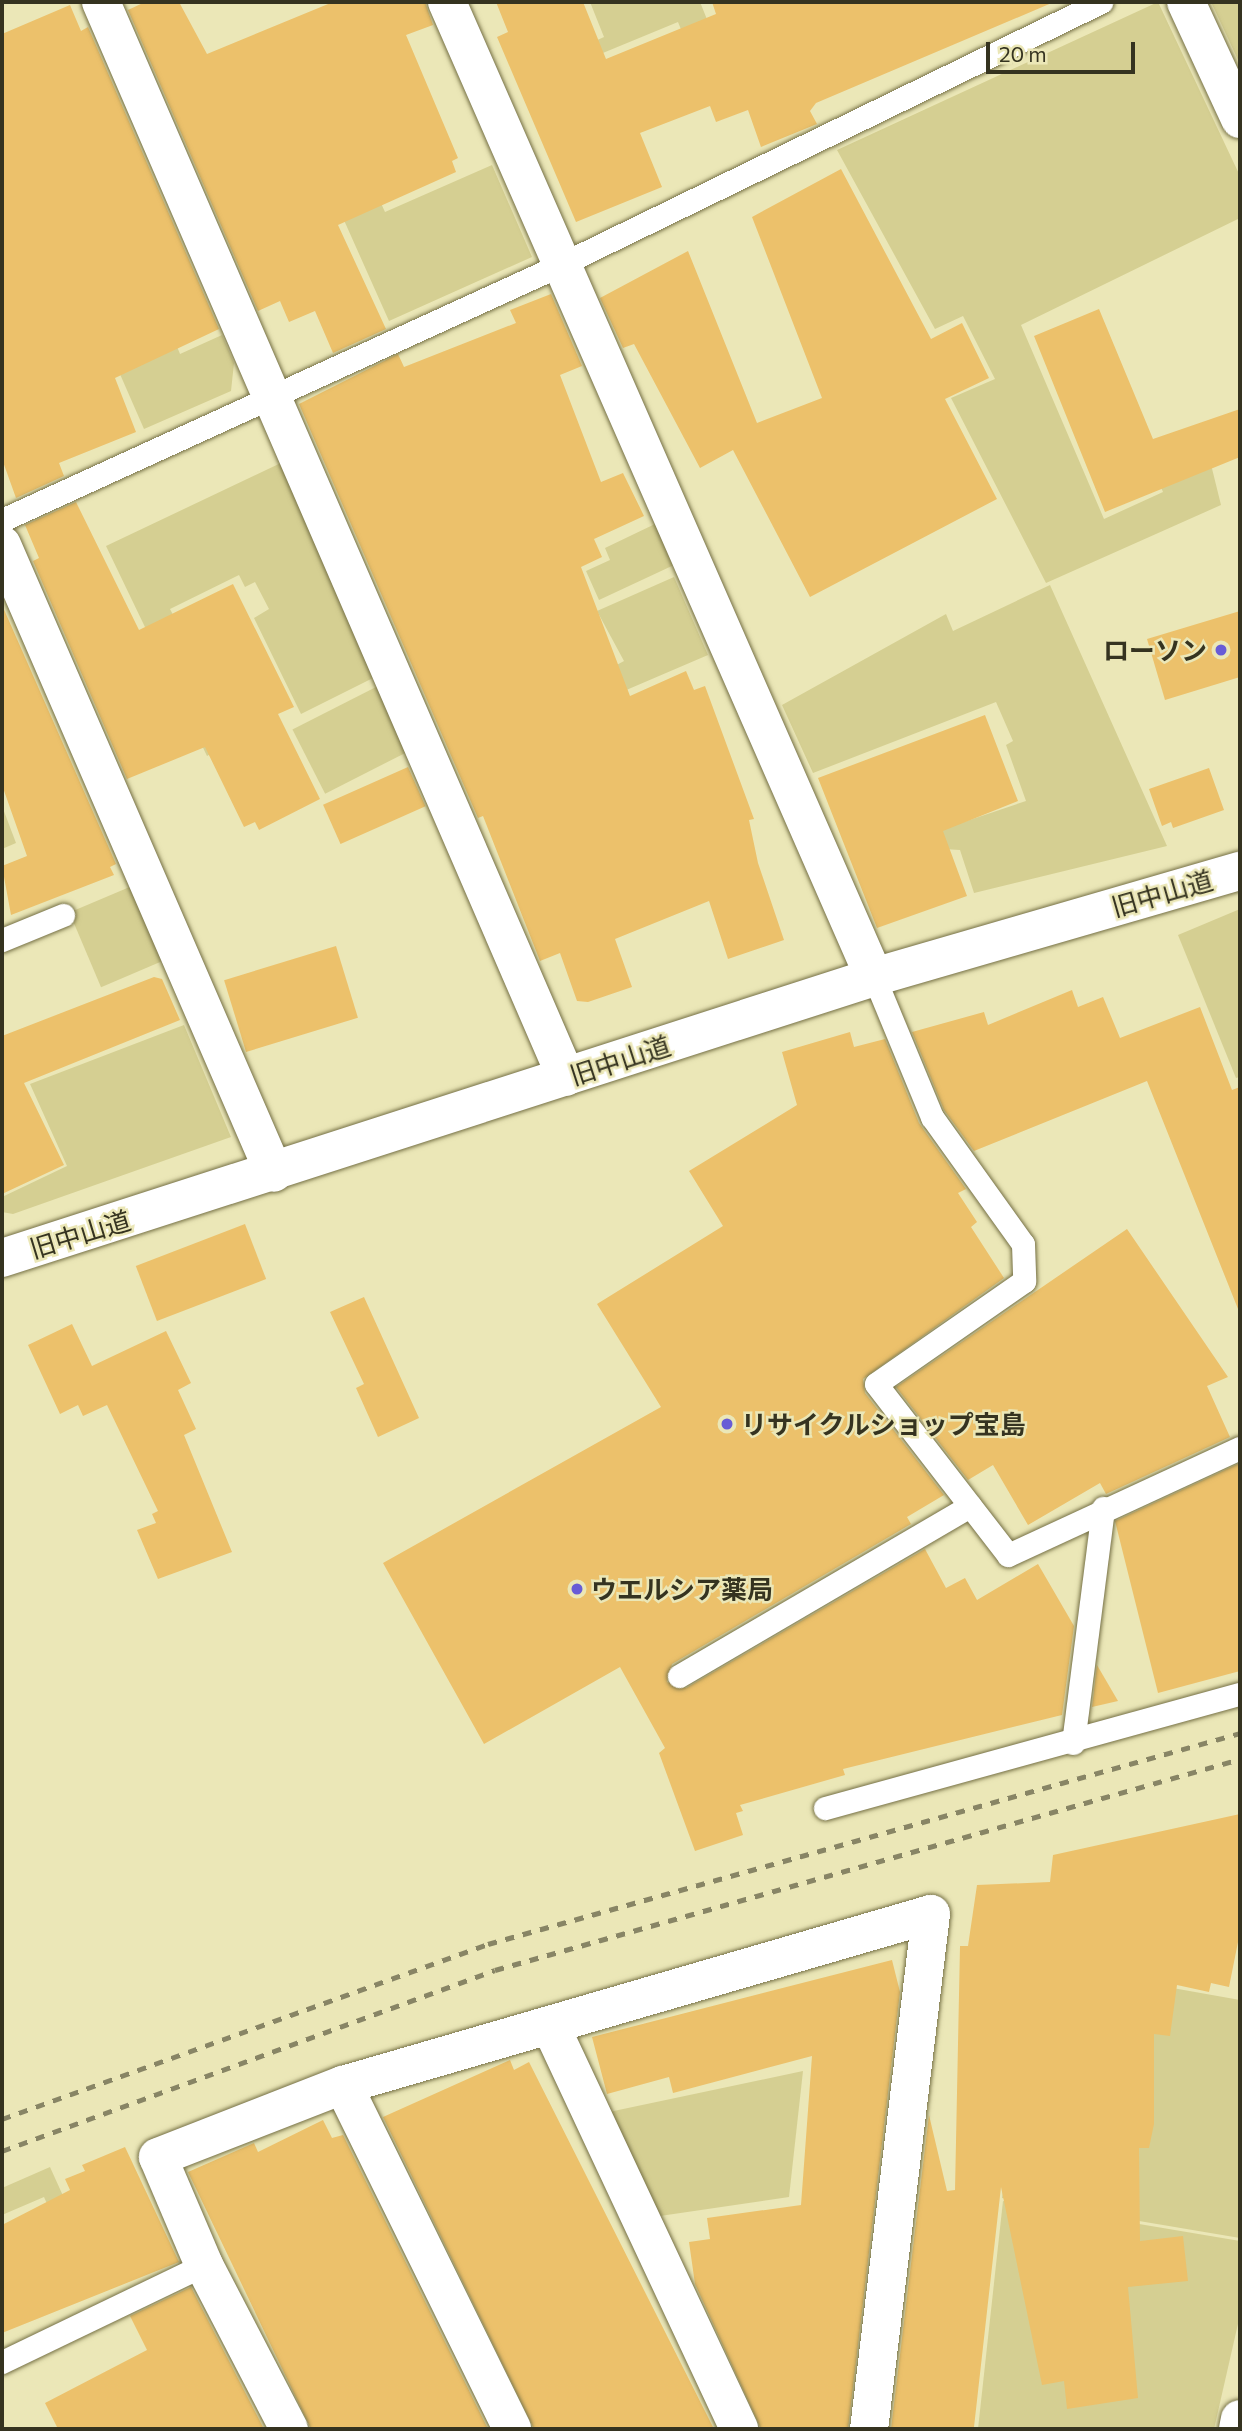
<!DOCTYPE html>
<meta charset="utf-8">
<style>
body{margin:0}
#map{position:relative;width:1242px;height:2431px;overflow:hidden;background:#ebe7b7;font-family:Commissioner,"Noto Sans JP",sans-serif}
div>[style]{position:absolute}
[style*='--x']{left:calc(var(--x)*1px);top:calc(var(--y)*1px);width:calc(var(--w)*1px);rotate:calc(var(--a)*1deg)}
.green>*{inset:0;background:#d5cf92;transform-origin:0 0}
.building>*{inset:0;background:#ecc16b;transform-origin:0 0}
.roads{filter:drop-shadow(0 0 2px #757045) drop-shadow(0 0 2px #757045)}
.lane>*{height:23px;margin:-11.5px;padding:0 11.5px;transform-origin:11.5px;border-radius:11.5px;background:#fff}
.street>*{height:38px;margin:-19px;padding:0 19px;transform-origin:19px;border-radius:19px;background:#fff}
.secondary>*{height:38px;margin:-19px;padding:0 19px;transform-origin:19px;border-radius:19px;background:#fff}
.rail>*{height:5px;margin-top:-2.5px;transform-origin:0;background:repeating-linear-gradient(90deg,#888565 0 9px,transparent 0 18px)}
.dots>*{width:19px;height:19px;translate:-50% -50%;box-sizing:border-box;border:4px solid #ebe7b7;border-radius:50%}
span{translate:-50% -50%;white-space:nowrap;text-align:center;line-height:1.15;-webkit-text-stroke:5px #ebe7b7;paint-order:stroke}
.poi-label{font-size:26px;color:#353320;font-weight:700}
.right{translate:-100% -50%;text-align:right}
.left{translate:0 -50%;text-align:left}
.street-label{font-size:26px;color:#353320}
.frame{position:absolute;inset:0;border:4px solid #353320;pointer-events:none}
.scale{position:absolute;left:986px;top:42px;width:149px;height:32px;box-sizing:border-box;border:4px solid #353320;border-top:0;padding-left:9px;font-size:21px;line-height:24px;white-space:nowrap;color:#353320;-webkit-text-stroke:5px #ebe7b7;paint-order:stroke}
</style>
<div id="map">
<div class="green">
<div style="clip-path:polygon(590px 2px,700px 2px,727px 69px,701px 79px,678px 22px,598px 55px,593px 42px,604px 37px)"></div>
<div style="clip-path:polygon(1158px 2px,1240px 176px,1240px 218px,1021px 325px,1104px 519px,1163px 492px,1145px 449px,1202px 428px,1221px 505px,1046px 583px,951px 398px,995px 379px,963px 316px,935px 329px,837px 150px)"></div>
<div style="clip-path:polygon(1211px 2px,1240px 2px,1240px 64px)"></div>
<div style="clip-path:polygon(492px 165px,532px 257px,389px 321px,343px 218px,380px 201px,385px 212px)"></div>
<div style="clip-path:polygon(222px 335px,234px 363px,231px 391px,144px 429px,116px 365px,176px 344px,180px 354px)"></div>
<div style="clip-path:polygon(285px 461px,373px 678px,301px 714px,254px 618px,269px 609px,255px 582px,245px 587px,239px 575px,170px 609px,237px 739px,207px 756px,106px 546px)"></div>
<div style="clip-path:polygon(655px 524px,674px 565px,599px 600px,586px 571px,610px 560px,605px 548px)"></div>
<div style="clip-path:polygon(674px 577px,708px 655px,624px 691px,613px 667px,624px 661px,597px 611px)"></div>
<div style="clip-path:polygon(1050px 585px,1167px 846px,974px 893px,960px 850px,944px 849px,937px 831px,1026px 801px,1006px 745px,1013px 741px,996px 702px,813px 773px,782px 705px,946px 614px,953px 631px)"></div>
<div style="left:378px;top:686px;width:72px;height:96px;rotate:63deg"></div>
<div style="clip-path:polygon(2px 806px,16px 843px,2px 849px)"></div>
<div style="left:132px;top:886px;width:81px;height:68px;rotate:67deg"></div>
<div style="clip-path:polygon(1240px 909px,1240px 1077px,1236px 1078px,1178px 935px)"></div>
<div style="clip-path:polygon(184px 1025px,231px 1137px,13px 1214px,2px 1212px,2px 1197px,67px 1166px,30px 1084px)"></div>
<div style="clip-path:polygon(1032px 1963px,1240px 2000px,1240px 2238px,1002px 2198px)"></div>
<div style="clip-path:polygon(803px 2071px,789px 2197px,660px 2216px,609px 2112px)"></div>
<div style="clip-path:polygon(50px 2167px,64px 2198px,48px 2206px,44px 2197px,2px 2215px,2px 2188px)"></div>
<div style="clip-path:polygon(1003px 2201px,1240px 2241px,1240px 2315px,1214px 2429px,978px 2429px)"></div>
</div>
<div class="building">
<div style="clip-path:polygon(145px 2px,179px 2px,207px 54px,333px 2px,425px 2px,433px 25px,406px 35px,458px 158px,452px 161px,456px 172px,338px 225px,386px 329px,333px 353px,315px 311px,289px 322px,280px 301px,258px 311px,128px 10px)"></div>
<div style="clip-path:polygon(496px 2px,583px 2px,606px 59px,716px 14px,712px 2px,1054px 2px,816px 103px,810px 111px,817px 124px,761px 147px,748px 110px,716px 122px,710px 106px,640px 133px,662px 187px,576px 222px,497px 37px,508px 32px)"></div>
<div style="clip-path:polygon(70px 5px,81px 31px,88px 27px,219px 329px,115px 378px,136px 432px,59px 463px,64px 476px,16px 498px,2px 459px,2px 34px)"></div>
<div style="clip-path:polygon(841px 169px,931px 339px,962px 323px,989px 378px,945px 399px,997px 499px,810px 597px,733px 450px,700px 468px,634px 344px,623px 348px,600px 298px,688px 251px,757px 423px,822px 398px,752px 217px)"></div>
<div style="clip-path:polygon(551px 294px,582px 366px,560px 375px,601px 482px,623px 473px,644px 516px,594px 539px,602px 557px,581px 567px,630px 696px,686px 671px,694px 690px,705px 686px,754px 819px,749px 820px,758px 863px,784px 940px,728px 959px,709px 901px,615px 939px,632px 987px,588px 1002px,577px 1001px,560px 953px,540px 961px,483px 816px,478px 818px,299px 404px,398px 354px,404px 367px,516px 323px,510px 310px)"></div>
<div style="clip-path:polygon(1099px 309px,1153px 439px,1240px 409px,1240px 457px,1105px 512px,1034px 336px)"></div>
<div style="clip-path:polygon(76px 502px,139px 630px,233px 584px,294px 707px,278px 714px,320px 799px,259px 830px,255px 822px,244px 827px,205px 747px,127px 779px,33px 561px,39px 558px,25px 525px)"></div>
<div style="clip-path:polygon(2px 605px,116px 864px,110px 867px,114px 875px,11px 915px,2px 866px,27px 856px,2px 785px)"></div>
<div style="clip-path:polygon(1240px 611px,1240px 677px,1165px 700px,1147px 639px)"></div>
<div style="clip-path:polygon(985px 715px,1018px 801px,943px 831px,967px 896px,877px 928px,818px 778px)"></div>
<div style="left:408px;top:767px;width:43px;height:93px;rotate:66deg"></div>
<div style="clip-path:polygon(1209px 768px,1224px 810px,1173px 828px,1171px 822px,1162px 826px,1149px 789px)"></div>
<div style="left:336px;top:946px;width:75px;height:117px;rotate:73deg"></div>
<div style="clip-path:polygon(154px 977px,162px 979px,180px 1020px,24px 1083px,64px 1165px,2px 1194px,2px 1036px)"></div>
<div style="clip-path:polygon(1072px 990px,1078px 1007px,1103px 997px,1120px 1038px,1200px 1007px,1232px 1090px,1240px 1087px,1240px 1314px,1147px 1081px,974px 1151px,944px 1110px,912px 1032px,984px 1012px,988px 1025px)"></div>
<div style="clip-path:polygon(850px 1032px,854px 1047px,885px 1039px,919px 1123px,966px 1189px,958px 1193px,977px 1222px,971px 1227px,1004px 1278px,863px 1379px,865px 1393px,944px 1495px,907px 1517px,911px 1524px,672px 1664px,667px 1682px,686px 1688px,925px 1549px,946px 1588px,965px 1578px,977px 1600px,1038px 1564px,1074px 1626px,1062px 1715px,843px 1769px,845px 1775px,740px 1805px,743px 1811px,736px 1813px,743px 1835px,695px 1851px,659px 1753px,665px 1748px,620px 1667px,484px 1744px,383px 1563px,661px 1407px,597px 1304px,723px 1226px,689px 1171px,797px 1105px,782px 1052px)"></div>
<div style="left:245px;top:1224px;width:59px;height:117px;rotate:69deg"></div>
<div style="clip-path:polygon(1127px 1229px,1228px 1377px,1207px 1386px,1230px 1437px,1106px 1494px,1100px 1483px,1028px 1525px,993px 1465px,968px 1480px,896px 1387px)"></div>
<div style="clip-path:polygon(364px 1297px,419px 1418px,378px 1437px,356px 1388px,364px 1384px,330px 1312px)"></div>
<div style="clip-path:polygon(72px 1324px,92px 1366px,166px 1331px,191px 1383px,178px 1390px,196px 1429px,184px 1435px,232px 1552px,158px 1579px,137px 1530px,156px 1523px,152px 1514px,158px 1511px,107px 1405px,83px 1416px,78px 1405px,60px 1414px,28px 1345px)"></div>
<div style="clip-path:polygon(1240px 1463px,1240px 1671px,1158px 1693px,1115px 1521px)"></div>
<div style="clip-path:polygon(1097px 1665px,1118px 1701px,1092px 1707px)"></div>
<div style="clip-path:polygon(1240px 1814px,1240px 1932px,1229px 1987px,1211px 1983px,1209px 1992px,1177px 1985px,1170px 2036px,1154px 2034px,1154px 2124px,1149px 2148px,1139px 2148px,1140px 2241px,1183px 2236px,1188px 2281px,1128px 2287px,1138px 2398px,1067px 2409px,1064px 2381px,1042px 2385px,1001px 2187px,974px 2427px,891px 2429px,929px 2115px,947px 2191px,955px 2190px,960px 1946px,968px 1946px,977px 1885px,1050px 1882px,1053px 1855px)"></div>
<div style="clip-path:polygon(892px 1960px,900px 1992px,848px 2429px,761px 2429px,695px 2284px,689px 2242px,710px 2239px,707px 2218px,801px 2205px,812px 2056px,673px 2093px,669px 2077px,607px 2094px,592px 2037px)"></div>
<div style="clip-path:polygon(510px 2060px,514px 2070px,529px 2062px,714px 2429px,534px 2429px,383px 2117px)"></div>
<div style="clip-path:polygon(323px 2120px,332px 2138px,343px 2135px,488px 2429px,311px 2429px,188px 2172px,254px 2143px,258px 2152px)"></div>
<div style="clip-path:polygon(125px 2147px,179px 2262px,2px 2333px,2px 2225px,70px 2190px,65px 2179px,85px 2171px,82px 2165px)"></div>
<div style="clip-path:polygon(191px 2287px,264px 2429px,58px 2429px,45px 2403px,147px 2350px,130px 2316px)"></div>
</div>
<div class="roads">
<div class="lane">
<div style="--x:2;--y:520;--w:614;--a:-24.56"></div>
<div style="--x:560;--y:265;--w:602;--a:-25.93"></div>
<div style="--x:2;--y:940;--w:66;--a:-22.3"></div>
<div style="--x:874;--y:977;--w:152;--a:67.5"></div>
<div style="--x:932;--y:1117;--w:156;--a:54.4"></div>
<div style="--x:1023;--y:1244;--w:37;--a:88"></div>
<div style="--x:1024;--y:1281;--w:180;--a:145.2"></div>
<div style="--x:876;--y:1384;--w:216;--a:52.3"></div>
<div style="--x:1008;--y:1555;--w:255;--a:-24.8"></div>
<div style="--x:679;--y:1676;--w:337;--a:-30.3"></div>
<div style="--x:1073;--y:1743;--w:237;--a:-82.7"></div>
<div style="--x:825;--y:1808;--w:430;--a:-15.4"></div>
<div style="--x:2;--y:2362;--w:224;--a:-25.7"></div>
</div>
<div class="street">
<div style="--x:101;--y:2;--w:1171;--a:66.61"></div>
<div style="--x:447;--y:2;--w:1064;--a:66.35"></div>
<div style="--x:1186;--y:2;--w:129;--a:65.2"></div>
<div style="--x:2;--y:545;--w:684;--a:66.58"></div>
<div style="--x:550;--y:2025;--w:446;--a:64.9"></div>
<div style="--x:343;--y:2085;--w:383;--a:63.8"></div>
<div style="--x:289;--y:2429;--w:185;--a:-117.4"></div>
<div style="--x:204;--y:2265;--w:117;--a:-113.1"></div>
<div style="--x:158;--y:2157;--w:199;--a:-21.3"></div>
<div style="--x:343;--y:2085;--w:612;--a:-16.22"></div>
<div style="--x:931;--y:1914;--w:519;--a:96.86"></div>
<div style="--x:1238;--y:2429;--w:10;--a:-79"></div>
</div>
<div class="secondary">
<div style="--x:2;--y:1258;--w:916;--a:-17.86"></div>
<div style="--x:874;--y:977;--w:381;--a:-16.2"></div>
</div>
</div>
<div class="rail">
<div style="--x:2;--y:2119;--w:517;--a:-19.8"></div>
<div style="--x:488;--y:1944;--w:781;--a:-15.67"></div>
<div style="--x:2;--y:2151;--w:525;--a:-20.16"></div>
<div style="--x:495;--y:1970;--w:774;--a:-15.81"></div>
</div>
<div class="dots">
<div style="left:1221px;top:650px;background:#685cd6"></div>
<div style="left:727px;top:1424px;background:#685cd6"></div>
<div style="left:577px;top:1589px;background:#685cd6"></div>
</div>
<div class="poi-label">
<span class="right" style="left:1207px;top:650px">ローソン</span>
<span class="left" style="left:741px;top:1424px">リサイクルショップ宝島</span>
<span class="left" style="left:591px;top:1589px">ウエルシア薬局</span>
</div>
<div class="street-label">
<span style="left:1162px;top:893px;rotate:-16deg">旧中山道</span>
<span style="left:620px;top:1060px;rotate:-18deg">旧中山道</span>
<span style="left:80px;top:1234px;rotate:-17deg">旧中山道</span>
</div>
<div class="frame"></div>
<div class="scale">20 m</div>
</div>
